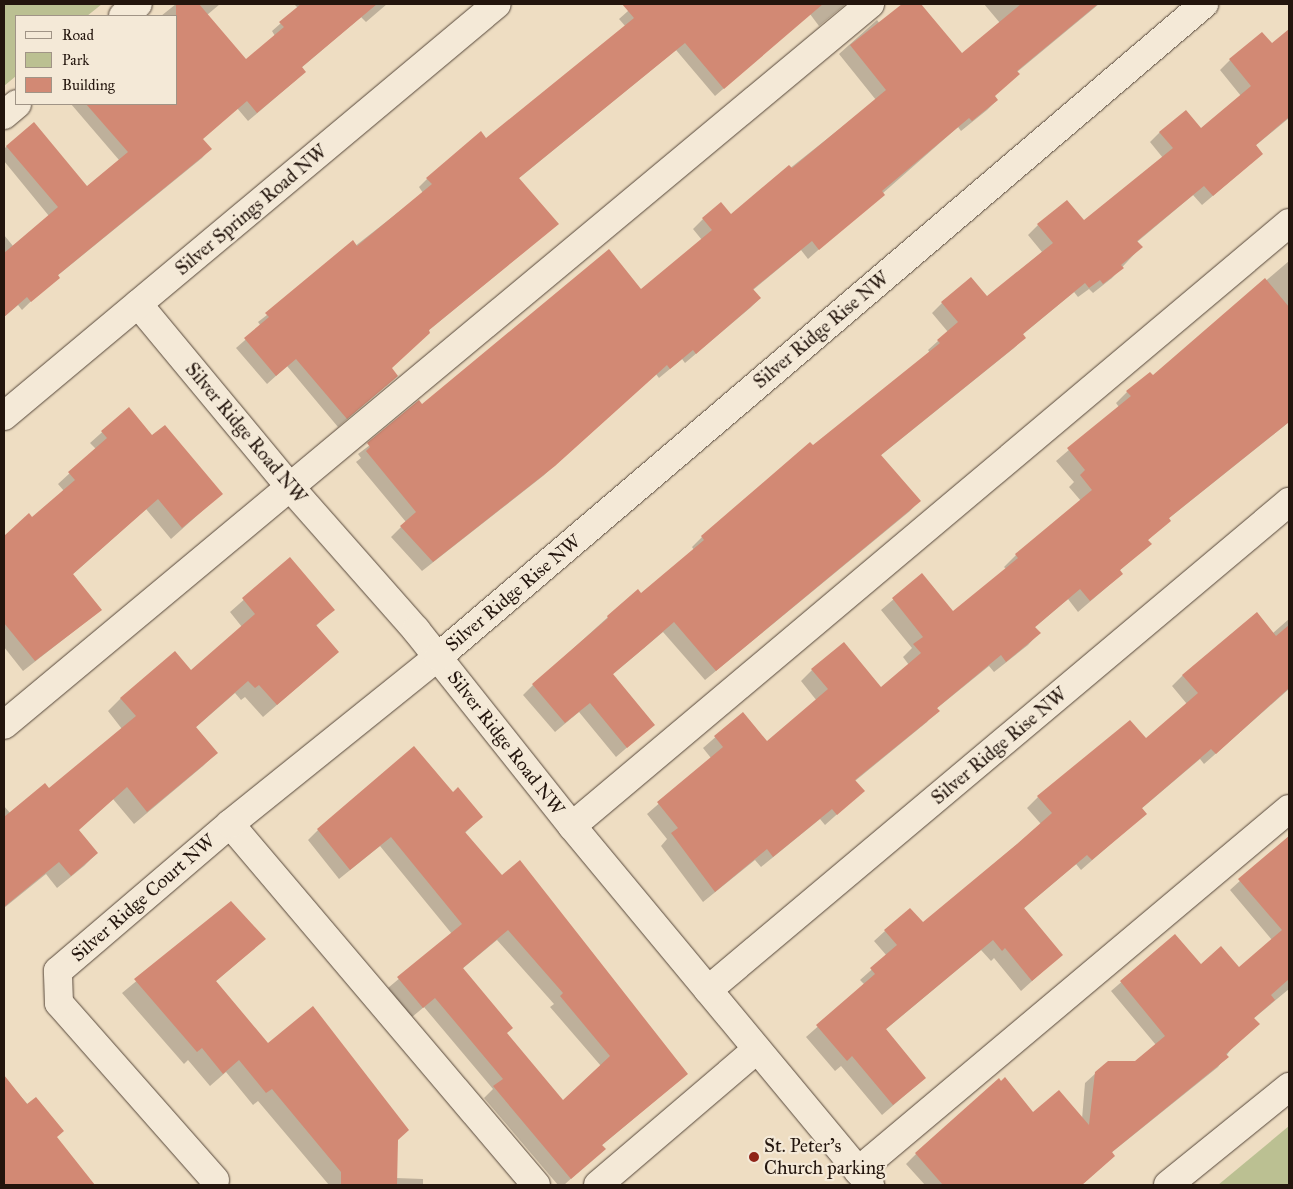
<!DOCTYPE html>
<style>
body{margin:0}
#map{position:relative;width:1293px;height:1189px;overflow:hidden;background:#eeddc2;font-family:"IM FELL Great Primer",serif}
div>[style]{position:absolute}
[style*='--x']{left:calc(var(--x)*1px);top:calc(var(--y)*1px);width:calc(var(--w)*1px);rotate:calc(var(--a)*1deg)}
.green>*{inset:0;background:#bbc092}
.shadow>*{inset:0;background:#0003}
.building>*{inset:0;background:#d28974}
.roads{filter:drop-shadow(0 0 1px #56473a) drop-shadow(0 0 1px #56473a)}
.minor>*{height:28px;margin:-14px;padding:0 14px;transform-origin:14px;border-radius:14px;background:#f4e9d7}
.dots>*{width:14px;height:14px;translate:-50% -50%;box-sizing:border-box;border:2px solid #f4e9d7;border-radius:50%}
span{translate:-50% -50%;white-space:nowrap;text-align:center;line-height:1.15;-webkit-text-stroke:4.5px #f4e9d7;paint-order:stroke}
.street-label{font-size:19px;color:#23150d}
.poi-label{font-size:19px;color:#23150d}
.left{translate:0 -50%;text-align:left}
.frame{position:absolute;inset:0;border:5px solid #23150d;pointer-events:none}
.legend{position:absolute;left:15px;top:15px;width:162px;height:90px;box-sizing:border-box;background:#f4e9d7;border:1px solid #a09486;margin:0;padding:6px 9px;list-style:none;font-size:15px;color:#23150d}
.legend li{display:flex;align-items:center;gap:10px;height:25px}
.legend b{width:25px;border:1px solid #a09486}
</style>
<div id="map">
<div class="green">
<div style="clip-path:polygon(4px 4px,102px 4px,87px 16px,16px 16px,16px 76px,4px 86px)"></div>
<div style="clip-path:polygon(1289px 1126px,1289px 1185px,1218px 1185px)"></div>
</div>
<div class="shadow">
<div style="clip-path:polygon(176px 4px,220px 4px,207px 15px,245px 61px,275px 36px,272px 31px,298px 8px,294px 4px,387px 4px,366px 22px,361px 17px,301px 68px,296px 80px,248px 121px,237px 108px,202px 139px,210px 149px,202px 158px,57px 276px,22px 310px,18px 305px,4px 317px,4px 235px,13px 246px,49px 216px,4px 161px,4px 149px,7px 146px,87px 187px,119px 160px,71px 104px,176px 104px,176px 16px,161px 16px)"></div>
<div style="clip-path:polygon(636px 4px,846px 4px,819px 26px,810px 14px,715px 96px,676px 50px,518px 179px,558px 224px,428px 331px,390px 369px,397px 376px,338px 427px,287px 366px,267px 384px,236px 348px,261px 326px,258px 322px,423px 193px,419px 187px,427px 179px,486px 140px,626px 27px,619px 19px)"></div>
<div style="clip-path:polygon(904px 4px,920px 4px,962px 55px,1000px 23px,984px 4px,1099px 4px,1017px 72px,994px 96px,997px 100px,987px 110px,961px 131px,958px 127px,808px 259px,801px 250px,753px 290px,760px 298px,750px 308px,685px 363px,682px 359px,659px 378px,656px 374px,543px 476px,422px 571px,391px 537px,406px 522px,356px 462px,361px 458px,358px 454px,422px 406px,641px 291px,702px 240px,693px 229px,703px 219px,731px 215px,876px 100px,839px 54px,877px 20px,880px 24px)"></div>
<div style="clip-path:polygon(1289px 30px,1289px 118px,1255px 146px,1262px 154px,1202px 205px,1193px 195px,1137px 242px,1141px 247px,1112px 278px,1093px 293px,1089px 289px,1078px 297px,1074px 292px,1022px 335px,1024px 338px,1014px 348px,880px 456px,919px 501px,910px 511px,705px 680px,663px 632px,612px 675px,653px 725px,616px 757px,579px 712px,555px 732px,523px 695px,533px 685px,608px 617px,641px 594px,694px 550px,692px 547px,702px 537px,930px 353px,928px 350px,948px 332px,932px 313px,942px 303px,987px 298px,1042px 252px,1028px 235px,1038px 225px,1084px 222px,1163px 158px,1150px 142px,1160px 132px,1201px 130px,1241px 96px,1220px 70px,1230px 60px,1262px 33px,1272px 45px)"></div>
<div style="clip-path:polygon(1289px 261px,1289px 422px,1168px 519px,1147px 541px,1150px 544px,1119px 571px,1122px 574px,1078px 612px,1068px 599px,1034px 628px,1039px 633px,1028px 645px,994px 672px,989px 666px,936px 709px,927px 722px,855px 781px,863px 791px,825px 825px,820px 819px,761px 867px,755px 860px,703px 902px,661px 846px,667px 839px,647px 814px,711px 758px,703px 748px,743px 713px,767px 742px,817px 701px,801px 681px,812px 670px,881px 688px,909px 665px,903px 657px,912px 648px,881px 610px,922px 575px,953px 613px,1006px 569px,1004px 567px,1016px 555px,1081px 501px,1069px 487px,1074px 482px,1056px 461px,1119px 407px,1116px 403px,1127px 392px,1150px 374px,1153px 377px)"></div>
<div style="clip-path:polygon(128px 409px,152px 437px,221px 494px,171px 539px,146px 509px,72px 575px,101px 610px,23px 671px,4px 647px,4px 537px,29px 515px,32px 519px,64px 491px,58px 484px,96px 449px,90px 443px)"></div>
<div style="clip-path:polygon(290px 559px,333px 610px,316px 626px,338px 652px,263px 717px,245px 697px,241px 700px,235px 693px,195px 728px,216px 753px,203px 766px,134px 824px,113px 799px,78px 830px,97px 853px,84px 866px,57px 888px,46px 874px,4px 908px,4px 806px,10px 813px,49px 789px,122px 729px,108px 711px,121px 698px,191px 671px,242px 627px,230px 612px)"></div>
<div style="clip-path:polygon(1289px 619px,1289px 689px,1204px 764px,1200px 759px,1141px 809px,1145px 814px,1081px 870px,1076px 864px,1023px 909px,1061px 955px,1021px 991px,994px 958px,991px 961px,981px 950px,885px 1030px,925px 1078px,882px 1115px,841px 1066px,835px 1071px,806px 1037px,865px 985px,860px 980px,887px 956px,874px 941px,885px 931px,923px 924px,1041px 824px,1027px 808px,1038px 797px,1146px 740px,1187px 704px,1172px 686px,1183px 675px,1273px 633px)"></div>
<div style="clip-path:polygon(evenodd,452px 793px,481px 817px,465px 833px,502px 877px,687px 1074px,601px 1146px,604px 1149px,564px 1185px,558px 1185px,484px 1098px,493px 1089px,424px 1007px,412px 1017px,388px 988px,452px 934px,380px 846px,339px 879px,308px 840px,318px 830px,452px 793px,497px 940px,554px 1004px,550px 1007px,601px 1066px,563px 1102px,505px 1034px,462px 969px,497px 940px)"></div>
<div style="clip-path:polygon(1289px 836px,1289px 989px,1253px 1019px,1218px 1067px,1111px 1153px,1114px 1156px,1084px 1183px,1080px 1178px,1068px 1179px,1061px 1185px,925px 1185px,906px 1164px,916px 1154px,1033px 1114px,1082px 1119px,1085px 1083px,1096px 1073px,1135px 1062px,1156px 1045px,1111px 991px,1175px 936px,1200px 966px,1239px 968px,1272px 940px,1230px 890px)"></div>
<div style="clip-path:polygon(231px 903px,265px 939px,215px 982px,268px 1045px,396px 1141px,396px 1178px,423px 1179px,423px 1185px,329px 1185px,258px 1101px,253px 1105px,226px 1072px,210px 1086px,188px 1060px,184px 1064px,122px 993px)"></div>
<div style="clip-path:polygon(4px 1077px,56px 1137px,93px 1185px,4px 1185px)"></div>
</div>
<div class="building">
<div style="clip-path:polygon(176px 4px,199px 4px,246px 59px,284px 27px,279px 22px,301px 4px,377px 4px,302px 67px,306px 72px,257px 113px,247px 101px,203px 139px,212px 149px,58px 275px,60px 278px,31px 302px,27px 297px,4px 317px,4px 253px,58px 207px,6px 146px,34px 122px,87px 186px,128px 152px,86px 104px,176px 104px)"></div>
<div style="clip-path:polygon(622px 4px,823px 4px,724px 89px,685px 43px,519px 178px,559px 224px,429px 330px,430px 333px,392px 368px,398px 376px,347px 419px,296px 359px,276px 376px,244px 338px,269px 317px,265px 313px,353px 240px,357px 246px,432px 184px,426px 178px,481px 131px,486px 138px,634px 18px)"></div>
<div style="clip-path:polygon(902px 4px,921px 4px,962px 53px,1021px 4px,1098px 4px,1017px 71px,1020px 74px,995px 96px,998px 100px,972px 121px,969px 118px,882px 191px,885px 195px,819px 250px,812px 241px,753px 289px,761px 298px,696px 354px,693px 350px,670px 369px,667px 365px,555px 466px,433px 562px,400px 526px,416px 512px,366px 451px,370px 447px,367px 443px,419px 400px,422px 404px,609px 249px,641px 289px,712px 230px,702px 218px,721px 202px,731px 214px,789px 165px,792px 168px,886px 90px,850px 45px)"></div>
<div style="clip-path:polygon(1289px 29px,1289px 117px,1256px 145px,1263px 154px,1213px 196px,1204px 186px,1137px 241px,1143px 247px,1121px 265px,1124px 268px,1103px 284px,1100px 280px,1089px 288px,1085px 283px,1023px 334px,1026px 338px,881px 455px,921px 501px,716px 671px,674px 622px,644px 648px,613px 674px,655px 725px,627px 748px,590px 703px,565px 723px,532px 684px,608px 618px,607px 616px,638px 589px,641px 593px,704px 540px,701px 536px,810px 442px,813px 445px,940px 343px,937px 340px,958px 322px,941px 302px,971px 277px,987px 296px,1053px 243px,1037px 224px,1067px 200px,1084px 220px,1173px 148px,1159px 132px,1186px 110px,1201px 128px,1251px 86px,1229px 59px,1262px 32px,1272px 43px)"></div>
<div style="clip-path:polygon(1265px 278px,1289px 307px,1289px 422px,1169px 518px,1171px 521px,1148px 540px,1152px 544px,1120px 570px,1123px 574px,1090px 601px,1080px 589px,1035px 627px,1041px 633px,1006px 662px,1001px 655px,937px 708px,940px 711px,855px 780px,865px 791px,837px 815px,832px 809px,773px 857px,767px 849px,715px 892px,671px 833px,678px 828px,657px 802px,723px 747px,714px 736px,743px 712px,767px 741px,828px 689px,811px 669px,844px 642px,881px 687px,921px 653px,913px 644px,923px 637px,892px 598px,922px 573px,953px 611px,1018px 558px,1015px 554px,1092px 490px,1080px 475px,1085px 470px,1067px 448px,1131px 396px,1126px 391px,1150px 372px,1153px 375px)"></div>
<div style="clip-path:polygon(129px 407px,152px 435px,165px 425px,223px 494px,182px 528px,158px 499px,73px 574px,102px 610px,35px 661px,4px 623px,4px 536px,29px 513px,32px 517px,75px 480px,68px 472px,107px 438px,101px 431px)"></div>
<div style="clip-path:polygon(290px 557px,335px 610px,316px 625px,339px 652px,277px 705px,259px 685px,255px 688px,248px 681px,196px 727px,218px 753px,147px 812px,127px 787px,79px 830px,98px 853px,71px 876px,59px 862px,4px 907px,4px 817px,45px 783px,49px 788px,136px 716px,120px 698px,175px 651px,191px 670px,255px 614px,242px 598px)"></div>
<div style="clip-path:polygon(1257px 612px,1276px 636px,1289px 625px,1289px 688px,1216px 754px,1211px 749px,1142px 808px,1147px 814px,1092px 860px,1087px 855px,1024px 908px,1063px 955px,1032px 981px,1005px 948px,1002px 951px,993px 940px,886px 1029px,926px 1078px,893px 1105px,852px 1056px,847px 1061px,816px 1025px,875px 974px,870px 968px,897px 945px,884px 930px,910px 908px,923px 922px,1017px 844px,1052px 813px,1037px 796px,1130px 720px,1146px 738px,1198px 693px,1182px 675px)"></div>
<div style="clip-path:polygon(evenodd,414px 746px,453px 792px,458px 787px,483px 817px,465px 832px,502px 875px,520px 860px,688px 1074px,602px 1145px,606px 1149px,571px 1179px,493px 1086px,503px 1079px,435px 998px,423px 1008px,397px 977px,462px 924px,391px 837px,350px 870px,317px 829px,414px 746px,508px 930px,563px 993px,560px 996px,610px 1056px,563px 1100px,507px 1033px,513px 1028px,463px 968px,508px 930px)"></div>
<div style="clip-path:polygon(1289px 836px,1289px 979px,1271px 995px,1275px 1000px,1254px 1018px,1260px 1024px,1226px 1054px,1229px 1057px,1112px 1152px,1115px 1156px,1082px 1185px,943px 1185px,915px 1153px,999px 1078px,1001px 1081px,1005px 1077px,1033px 1112px,1059px 1090px,1089px 1125px,1095px 1072px,1108px 1061px,1135px 1061px,1165px 1036px,1120px 981px,1175px 934px,1201px 964px,1221px 946px,1239px 967px,1282px 930px,1238px 879px)"></div>
<div style="clip-path:polygon(231px 901px,266px 939px,216px 981px,268px 1043px,313px 1006px,409px 1130px,398px 1140px,397px 1185px,341px 1185px,341px 1172px,272px 1089px,266px 1093px,239px 1060px,223px 1074px,202px 1048px,197px 1052px,134px 979px)"></div>
<div style="clip-path:polygon(4px 1075px,27px 1104px,36px 1097px,64px 1131px,57px 1137px,95px 1185px,4px 1185px)"></div>
</div>
<div class="roads">
<div class="minor">
<div style="--x:123;--y:16;--w:19;--a:-39"></div>
<div style="--x:4;--y:115;--w:17;--a:-40"></div>
<div style="--x:138;--y:304;--w:238;--a:50.3"></div>
<div style="--x:290;--y:487;--w:191;--a:48.6"></div>
<div style="--x:416;--y:630;--w:251;--a:51.5"></div>
<div style="--x:572;--y:826;--w:467;--a:50.3"></div>
<div style="--x:4;--y:416;--w:642;--a:-39.89"></div>
<div style="--x:4;--y:725;--w:1127;--a:-39.78"></div>
<div style="--x:230;--y:824;--w:473;--a:49.7"></div>
<div style="--x:572;--y:826;--w:937;--a:-40.06"></div>
<div style="--x:708;--y:990;--w:759;--a:-40.03"></div>
<div style="--x:858;--y:1171;--w:563;--a:-40.03"></div>
<div style="--x:215;--y:1180;--w:236;--a:-131.4"></div>
<div style="--x:59;--y:1003;--w:32;--a:-92"></div>
<div style="--x:58;--y:971;--w:226;--a:-40.5"></div>
<div style="--x:230;--y:824;--w:267;--a:-38.8"></div>
<div style="--x:438;--y:657;--w:1007;--a:-40.45"></div>
<div style="--x:598;--y:1185;--w:209;--a:-40.5"></div>
<div style="--x:1168;--y:1185;--w:156;--a:-39"></div>
</div>
</div>
<div class="dots">
<div style="left:754px;top:1157px;background:#8f2418"></div>
</div>
<div class="street-label">
<span style="left:251px;top:210px;rotate:-40deg">Silver Springs Road NW</span>
<span style="left:821px;top:330px;rotate:-40deg">Silver Ridge Rise NW</span>
<span style="left:246px;top:433px;rotate:50deg">Silver Ridge Road NW</span>
<span style="left:513px;top:593px;rotate:-40deg">Silver Ridge Rise NW</span>
<span style="left:506px;top:743px;rotate:52deg">Silver Ridge Road NW</span>
<span style="left:999px;top:746px;rotate:-40deg">Silver Ridge Rise NW</span>
<span style="left:143px;top:898px;rotate:-41deg">Silver Ridge Court NW</span>
</div>
<div class="poi-label">
<span class="left" style="left:764px;top:1157px">St. Peter's<br>Church parking</span>
</div>
<div class="frame"></div>
<ul class="legend">
<li><b style="height:6px;background:#f4e9d7"></b>Road</li>
<li><b style="height:14px;background:#bbc092"></b>Park</li>
<li><b style="height:14px;background:#d28974"></b>Building</li>
</ul>
</div>
